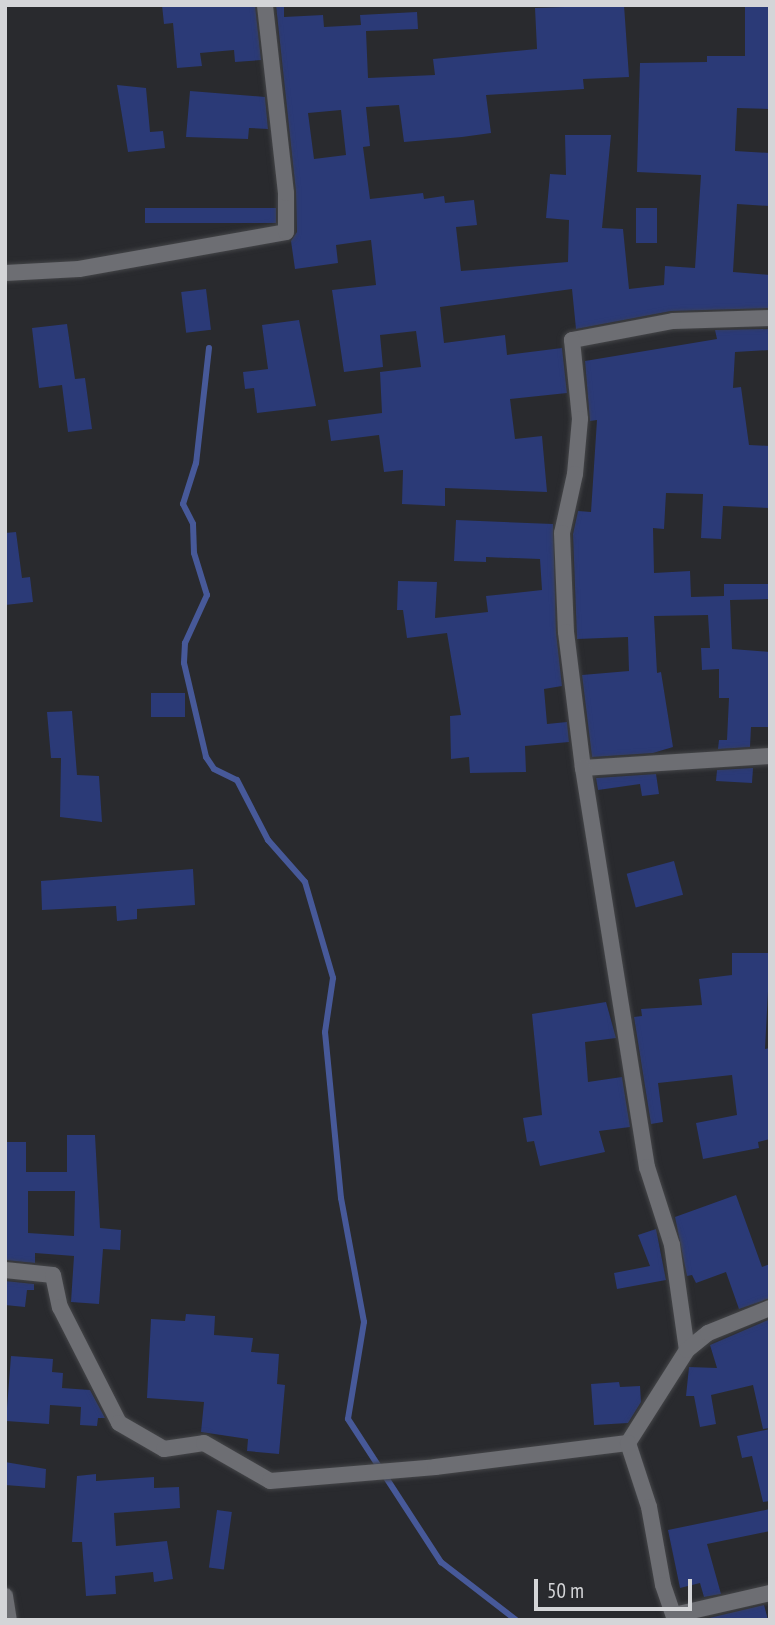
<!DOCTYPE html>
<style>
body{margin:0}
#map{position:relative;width:775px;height:1625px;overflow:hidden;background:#292a2e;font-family:"PT Sans Narrow",sans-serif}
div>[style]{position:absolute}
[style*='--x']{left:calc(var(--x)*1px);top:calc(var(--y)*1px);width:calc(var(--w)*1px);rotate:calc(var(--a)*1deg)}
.stream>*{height:6px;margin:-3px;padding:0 3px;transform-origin:3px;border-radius:3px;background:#475999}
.building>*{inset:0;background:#2b3a77;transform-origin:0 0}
.roads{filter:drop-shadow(0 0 2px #444548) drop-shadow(0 0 2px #444548)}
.minor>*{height:16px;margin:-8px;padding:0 8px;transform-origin:8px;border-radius:8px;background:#6d6e73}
span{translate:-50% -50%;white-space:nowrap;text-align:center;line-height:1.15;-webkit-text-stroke:7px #292a2e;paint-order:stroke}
.frame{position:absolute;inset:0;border:7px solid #d4d5d8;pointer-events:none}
.scale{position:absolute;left:534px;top:1579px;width:158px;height:32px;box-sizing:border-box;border:4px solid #d4d5d8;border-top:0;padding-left:9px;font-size:21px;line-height:24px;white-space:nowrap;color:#d4d5d8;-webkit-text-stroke:5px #292a2e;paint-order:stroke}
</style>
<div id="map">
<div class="stream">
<div style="--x:209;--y:348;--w:116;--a:96.4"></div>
<div style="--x:196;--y:463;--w:43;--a:107.6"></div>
<div style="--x:183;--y:504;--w:22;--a:63"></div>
<div style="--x:193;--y:524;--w:29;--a:88"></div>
<div style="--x:194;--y:553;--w:44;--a:72.8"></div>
<div style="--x:207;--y:595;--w:53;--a:114.6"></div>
<div style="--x:185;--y:643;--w:20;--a:93"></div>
<div style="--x:184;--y:663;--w:97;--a:76.8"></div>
<div style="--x:206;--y:757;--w:14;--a:56"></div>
<div style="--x:214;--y:769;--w:25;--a:26"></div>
<div style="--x:237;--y:780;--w:68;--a:62.7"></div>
<div style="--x:268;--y:840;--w:56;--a:48.6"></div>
<div style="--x:305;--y:882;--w:100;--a:73.7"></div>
<div style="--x:333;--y:978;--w:55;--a:98.4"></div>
<div style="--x:325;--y:1032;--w:167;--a:84.5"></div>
<div style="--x:341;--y:1198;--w:126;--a:79.5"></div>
<div style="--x:364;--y:1322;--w:98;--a:99.4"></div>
<div style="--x:348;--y:1419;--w:171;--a:57"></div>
<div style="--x:441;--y:1562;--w:95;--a:37.7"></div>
</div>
<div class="building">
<div style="clip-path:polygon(162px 5px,255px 5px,261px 60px,235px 62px,234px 50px,200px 53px,202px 66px,177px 68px,173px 23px,164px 24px)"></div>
<div style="clip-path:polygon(evenodd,276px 5px,284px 5px,284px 17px,323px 15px,324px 27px,361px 25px,360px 15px,417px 12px,418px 29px,366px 31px,368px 78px,435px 75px,433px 59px,537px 49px,535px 8px,624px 5px,629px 77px,583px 79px,584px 89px,486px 95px,491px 133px,462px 137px,404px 142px,399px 105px,366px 107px,370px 146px,363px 147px,370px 199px,423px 193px,424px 199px,444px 196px,445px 203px,474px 200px,477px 225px,456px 227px,461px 271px,568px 262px,569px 220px,546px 218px,550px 174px,566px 175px,565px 135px,611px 135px,602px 228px,623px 229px,629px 289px,664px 285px,665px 266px,695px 268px,701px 175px,637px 172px,640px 63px,707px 62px,707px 56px,745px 56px,745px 5px,770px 5px,770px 109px,737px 108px,735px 151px,770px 153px,770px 206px,737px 204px,733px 272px,770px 275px,770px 308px,671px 311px,576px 329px,572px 289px,440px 307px,444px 343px,505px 335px,507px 355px,562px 348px,567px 393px,510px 399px,515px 439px,542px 436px,547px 492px,445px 488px,445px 506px,402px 504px,403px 470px,384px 472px,379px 435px,331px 441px,328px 420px,382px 413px,380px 372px,421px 367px,416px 331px,380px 335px,383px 367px,344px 372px,332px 290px,376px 285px,371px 240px,336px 245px,338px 263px,295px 269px,291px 241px,297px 232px,296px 192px,276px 5px,341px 110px,346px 155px,314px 159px,308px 113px,341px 110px)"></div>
<div style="clip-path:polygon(117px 85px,146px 88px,150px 132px,163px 131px,165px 148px,128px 152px)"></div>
<div style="clip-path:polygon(190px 91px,265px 97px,268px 129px,249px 128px,248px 139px,186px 137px)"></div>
<div style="left:276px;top:208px;width:15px;height:131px;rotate:90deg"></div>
<div style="left:636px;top:208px;width:21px;height:35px"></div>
<div style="left:206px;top:289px;width:41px;height:25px;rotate:83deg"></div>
<div style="clip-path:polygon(299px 320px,316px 406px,257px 413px,254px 388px,245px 389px,243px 372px,268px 369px,262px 325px)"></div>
<div style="clip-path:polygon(67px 324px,75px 379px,85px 378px,92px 429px,68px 432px,62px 385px,39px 388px,32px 328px)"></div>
<div style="clip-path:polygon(770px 329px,770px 350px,735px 352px,733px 388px,741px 387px,749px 445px,770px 446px,770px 508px,723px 506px,721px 539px,701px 538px,703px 494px,666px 493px,664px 529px,653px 528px,654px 573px,690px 571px,691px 597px,724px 596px,724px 584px,770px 584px,770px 599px,730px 600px,732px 649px,770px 652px,770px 727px,751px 727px,750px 747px,718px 749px,719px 740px,727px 740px,729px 698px,719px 698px,719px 669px,702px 670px,701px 648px,710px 648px,708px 615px,654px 616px,657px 673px,661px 672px,673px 747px,653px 753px,592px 757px,582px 675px,629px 671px,628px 637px,577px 639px,573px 534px,578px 511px,591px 512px,597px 420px,590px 421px,585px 361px,717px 339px,715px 330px)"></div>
<div style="clip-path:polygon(456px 520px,553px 524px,556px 632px,562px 686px,544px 689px,547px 724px,567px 722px,569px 742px,525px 746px,526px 772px,470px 773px,469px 757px,451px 759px,450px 716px,461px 715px,447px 633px,407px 638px,403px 610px,397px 610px,398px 581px,437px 582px,435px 618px,488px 612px,486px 596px,542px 590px,540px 559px,486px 557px,486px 562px,454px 561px)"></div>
<div style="clip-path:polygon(16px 532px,22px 578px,30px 577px,33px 602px,5px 605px,5px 533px)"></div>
<div style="left:151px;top:693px;width:34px;height:24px"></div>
<div style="clip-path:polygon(72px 711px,77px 775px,99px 776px,102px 822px,60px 817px,61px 758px,51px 758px,47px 712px)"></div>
<div style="clip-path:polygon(753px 768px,752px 783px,716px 781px,717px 770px)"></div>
<div style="clip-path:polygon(656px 774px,659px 794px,642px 796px,640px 784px,598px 790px,596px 778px)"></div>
<div style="left:674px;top:861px;width:35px;height:49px;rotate:75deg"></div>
<div style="clip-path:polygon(193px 869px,195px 905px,137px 909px,137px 919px,117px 921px,116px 906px,42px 910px,41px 881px)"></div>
<div style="clip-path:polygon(732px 953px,770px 953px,765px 1049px,770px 1048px,770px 1139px,758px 1142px,759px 1148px,703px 1159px,696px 1123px,737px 1115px,732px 1075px,658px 1083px,663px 1122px,651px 1124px,634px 1017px,642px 1016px,641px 1009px,702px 1005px,699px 979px,732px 975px)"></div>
<div style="clip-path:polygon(606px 1002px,616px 1038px,585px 1042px,588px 1082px,622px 1077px,630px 1127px,599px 1131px,605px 1152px,540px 1166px,534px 1141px,527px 1142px,523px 1118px,542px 1115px,532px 1014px)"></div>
<div style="clip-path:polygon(evenodd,67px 1135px,95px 1135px,100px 1228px,121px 1230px,120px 1250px,103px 1249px,99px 1304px,71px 1302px,74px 1256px,35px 1253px,35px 1263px,5px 1260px,5px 1142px,26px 1142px,26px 1172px,67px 1172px,67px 1135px,28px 1191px,75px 1191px,74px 1236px,28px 1233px,28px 1191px)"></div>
<div style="clip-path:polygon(736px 1195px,762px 1267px,770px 1264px,770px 1298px,739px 1309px,726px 1272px,696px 1283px,692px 1275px,687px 1276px,675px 1217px)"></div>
<div style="clip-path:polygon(656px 1229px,666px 1280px,617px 1289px,614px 1273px,650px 1266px,638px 1235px)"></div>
<div style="clip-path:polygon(5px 1281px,34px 1284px,34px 1290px,27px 1290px,25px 1307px,5px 1305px)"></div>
<div style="clip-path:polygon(186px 1314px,215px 1316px,214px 1335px,253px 1338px,251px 1352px,279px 1354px,277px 1384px,285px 1385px,279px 1454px,247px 1451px,248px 1439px,201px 1432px,204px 1402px,147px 1398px,151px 1319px,185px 1321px)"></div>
<div style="clip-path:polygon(768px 1320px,770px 1428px,763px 1429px,753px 1385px,711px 1395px,716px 1424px,700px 1427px,694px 1396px,686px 1396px,689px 1367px,717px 1368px,710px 1345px)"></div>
<div style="clip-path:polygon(11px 1356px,53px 1359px,52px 1372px,63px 1373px,62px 1388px,90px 1390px,105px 1418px,98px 1418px,97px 1426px,80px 1425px,81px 1407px,50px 1405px,49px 1424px,6px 1421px)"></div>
<div style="clip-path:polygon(619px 1382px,620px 1387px,640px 1386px,641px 1402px,628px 1423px,594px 1425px,591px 1384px)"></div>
<div style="clip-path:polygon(770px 1429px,770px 1501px,763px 1502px,752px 1456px,742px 1458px,737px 1436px)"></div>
<div style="clip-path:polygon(5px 1462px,46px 1469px,45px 1488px,5px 1485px)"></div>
<div style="clip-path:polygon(96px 1474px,96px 1481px,154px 1477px,154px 1488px,179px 1487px,180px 1508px,114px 1513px,116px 1546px,167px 1541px,173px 1579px,154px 1582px,153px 1572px,115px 1576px,116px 1594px,86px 1596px,82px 1542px,72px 1542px,77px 1476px)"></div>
<div style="clip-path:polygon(770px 1509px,770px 1531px,707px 1544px,721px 1594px,704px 1597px,700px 1583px,680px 1588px,668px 1530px)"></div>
<div style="left:217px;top:1510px;width:15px;height:58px;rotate:8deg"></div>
<div style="clip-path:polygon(764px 1605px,768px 1620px,710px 1620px,709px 1618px)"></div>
</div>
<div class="roads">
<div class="minor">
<div style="--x:5;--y:273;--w:74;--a:-3.1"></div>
<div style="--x:79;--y:269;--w:210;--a:-10.1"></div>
<div style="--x:286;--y:232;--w:39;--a:-90"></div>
<div style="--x:286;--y:193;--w:189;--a:-96.4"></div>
<div style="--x:770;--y:318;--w:97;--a:178.2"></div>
<div style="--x:673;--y:321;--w:103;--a:169.3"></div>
<div style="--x:572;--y:340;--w:79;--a:84.2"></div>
<div style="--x:580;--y:419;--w:55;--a:95.2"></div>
<div style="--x:575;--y:474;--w:60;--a:102.4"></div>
<div style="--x:562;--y:533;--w:99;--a:87.7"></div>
<div style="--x:566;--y:632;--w:137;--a:82.9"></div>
<div style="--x:583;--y:768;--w:187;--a:-3.7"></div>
<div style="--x:583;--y:768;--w:404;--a:80.9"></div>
<div style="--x:647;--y:1167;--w:82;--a:72.2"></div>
<div style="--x:672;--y:1245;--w:106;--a:81.9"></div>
<div style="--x:5;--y:1270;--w:48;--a:5.9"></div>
<div style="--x:53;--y:1275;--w:33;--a:78"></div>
<div style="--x:60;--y:1307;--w:130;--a:63"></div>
<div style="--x:119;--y:1423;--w:52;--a:30"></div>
<div style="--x:164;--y:1449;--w:40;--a:-8.5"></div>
<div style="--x:204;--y:1443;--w:76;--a:29.9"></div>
<div style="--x:270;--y:1481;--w:166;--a:-4.8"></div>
<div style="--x:435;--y:1467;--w:194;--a:-7.1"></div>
<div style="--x:628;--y:1443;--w:110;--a:-57.6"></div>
<div style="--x:687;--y:1350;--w:27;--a:-39"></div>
<div style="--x:708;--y:1333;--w:67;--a:-22"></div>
<div style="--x:628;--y:1443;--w:67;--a:71.8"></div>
<div style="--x:649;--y:1507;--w:79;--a:79.8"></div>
<div style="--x:663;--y:1585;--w:37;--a:71"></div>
<div style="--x:5;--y:1596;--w:24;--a:81"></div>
<div style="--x:674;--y:1615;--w:98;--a:-12.9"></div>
</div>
</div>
<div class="frame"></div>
<div class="scale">50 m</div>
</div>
